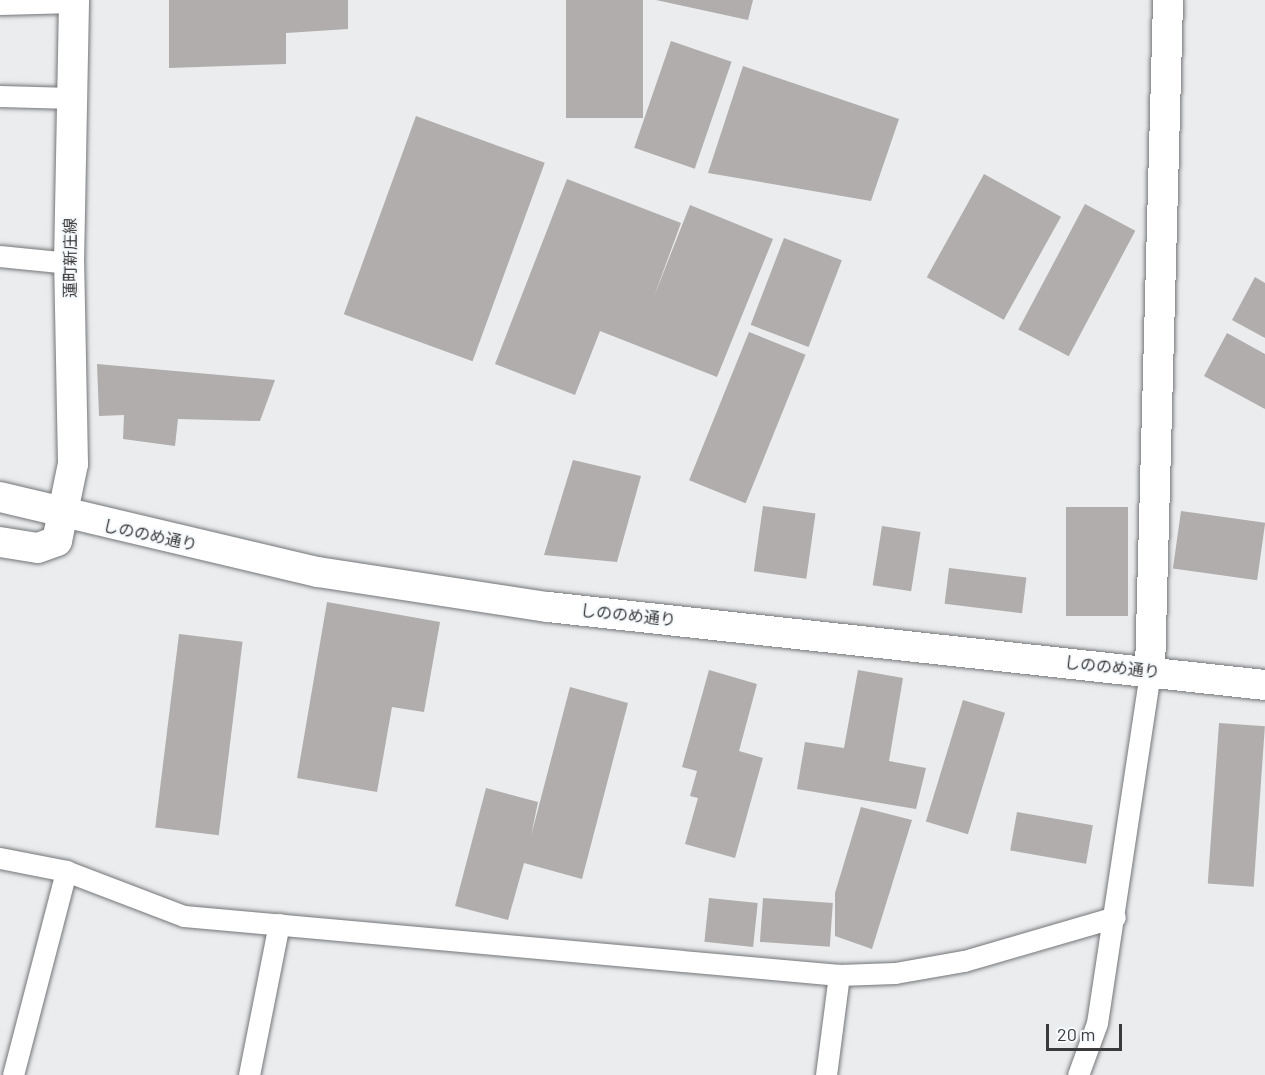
<!DOCTYPE html>
<meta charset="utf-8">
<style>
body{margin:0}
#map{position:relative;width:1265px;height:1075px;overflow:hidden;background:#eaecee;font-family:Barlow,"Noto Sans JP",sans-serif}
div>[style]{position:absolute}
[style*='--x']{left:calc(var(--x)*1px);top:calc(var(--y)*1px);width:calc(var(--w)*1px);rotate:calc(var(--a)*1deg)}
.building>*{inset:0;background:#b0adac;transform-origin:0 0}
.roads{filter:drop-shadow(0 0 2px #747678) drop-shadow(0 0 2px #747678)}
.street>*{height:21px;margin:-10.5px;padding:0 10.5px;transform-origin:10.5px;border-radius:10.5px;background:#fff}
.secondary>*{height:30px;margin:-15px;padding:0 15px;transform-origin:15px;border-radius:15px;background:#fff}
span{translate:-50% -50%;white-space:nowrap;text-align:center;line-height:1.15;-webkit-text-stroke:4.5px #f7fafc;paint-order:stroke}
.street-label{font-size:16px;color:#393a3b}
.scale{position:absolute;left:1046px;top:1024px;width:76px;height:27px;box-sizing:border-box;border:3px solid #393a3b;border-top:0;padding-left:8px;font-size:18px;line-height:21px;white-space:nowrap;color:#393a3b;-webkit-text-stroke:4px #f7fafc;paint-order:stroke}
</style>
<div id="map">
<div class="building">
<div style="clip-path:polygon(169px 0,348px 0,348px 29px,286px 33px,286px 64px,169px 68px)"></div>
<div style="left:566px;top:0;width:77px;height:118px"></div>
<div style="clip-path:polygon(656px 0,753px 0,748px 20px)"></div>
<div style="left:671px;top:41px;width:64px;height:113px;rotate:19deg"></div>
<div style="clip-path:polygon(743px 66px,899px 119px,871px 201px,708px 173px)"></div>
<div style="left:416px;top:116px;width:137px;height:211px;rotate:20deg"></div>
<div style="left:984px;top:174px;width:88px;height:118px;rotate:29deg"></div>
<div style="clip-path:polygon(567px 179px,681px 223px,653px 299px,690px 205px,773px 239px,717px 377px,600px 331px,575px 395px,495px 364px)"></div>
<div style="left:1085px;top:204px;width:57px;height:142px;rotate:28deg"></div>
<div style="left:784px;top:238px;width:62px;height:93px;rotate:21deg"></div>
<div style="clip-path:polygon(1255px 277px,1265px 283px,1265px 338px,1232px 320px)"></div>
<div style="left:749px;top:332px;width:61px;height:160px;rotate:22deg"></div>
<div style="clip-path:polygon(1227px 333px,1265px 354px,1265px 409px,1204px 376px)"></div>
<div style="clip-path:polygon(97px 364px,275px 380px,260px 421px,178px 419px,175px 446px,123px 439px,124px 415px,99px 416px)"></div>
<div style="clip-path:polygon(573px 460px,641px 476px,617px 562px,544px 555px)"></div>
<div style="left:763px;top:506px;width:53px;height:66px;rotate:8deg"></div>
<div style="left:1066px;top:507px;width:62px;height:109px"></div>
<div style="left:1181px;top:511px;width:85px;height:58px;rotate:8deg"></div>
<div style="left:882px;top:526px;width:39px;height:60px;rotate:9deg"></div>
<div style="left:949px;top:568px;width:78px;height:36px;rotate:7deg"></div>
<div style="clip-path:polygon(327px 602px,440px 622px,424px 712px,392px 707px,377px 792px,297px 778px)"></div>
<div style="left:179px;top:634px;width:64px;height:195px;rotate:7deg"></div>
<div style="clip-path:polygon(709px 670px,757px 684px,739px 751px,763px 758px,735px 858px,685px 844px,698px 798px,690px 796px,697px 771px,682px 767px)"></div>
<div style="clip-path:polygon(858px 670px,903px 678px,889px 761px,926px 768px,916px 809px,797px 789px,805px 742px,844px 748px)"></div>
<div style="clip-path:polygon(570px 687px,628px 703px,582px 879px,524px 863px,508px 920px,455px 906px,486px 788px,538px 802px,531px 836px)"></div>
<div style="left:963px;top:700px;width:44px;height:127px;rotate:17deg"></div>
<div style="left:1219px;top:723px;width:46px;height:161px;rotate:4deg"></div>
<div style="clip-path:polygon(861px 807px,912px 820px,872px 949px,835px 936px,835px 893px)"></div>
<div style="left:1017px;top:812px;width:77px;height:39px;rotate:10deg"></div>
<div style="left:709px;top:898px;width:49px;height:44px;rotate:6deg"></div>
<div style="left:763px;top:898px;width:70px;height:44px;rotate:4deg"></div>
</div>
<div class="roads">
<div class="street">
<div style="--x:0;--y:4;--w:74;--a:-1.5"></div>
<div style="--x:0;--y:96;--w:72;--a:1.6"></div>
<div style="--x:0;--y:256;--w:69;--a:5.8"></div>
<div style="--x:0;--y:858;--w:67;--a:11.1"></div>
<div style="--x:66;--y:871;--w:126;--a:20.9"></div>
<div style="--x:184;--y:916;--w:658;--a:5.15"></div>
<div style="--x:839;--y:975;--w:56;--a:-2"></div>
<div style="--x:895;--y:973;--w:70;--a:-9.9"></div>
<div style="--x:964;--y:961;--w:157;--a:-16.2"></div>
<div style="--x:13;--y:1075;--w:211;--a:-75.4"></div>
<div style="--x:249;--y:1075;--w:154;--a:-78.8"></div>
<div style="--x:826;--y:1075;--w:101;--a:-82.6"></div>
<div style="--x:1078;--y:1075;--w:55;--a:-69.9"></div>
<div style="--x:1097;--y:1023;--w:356;--a:-81.4"></div>
</div>
<div class="secondary">
<div style="--x:0;--y:497;--w:327;--a:13.3"></div>
<div style="--x:318;--y:572;--w:233;--a:8.7"></div>
<div style="--x:548;--y:607;--w:721;--a:6.21"></div>
<div style="--x:0;--y:542;--w:38;--a:9"></div>
<div style="--x:38;--y:548;--w:20;--a:-20"></div>
<div style="--x:57;--y:541;--w:79;--a:-78.3"></div>
<div style="--x:73;--y:464;--w:201;--a:-91.1"></div>
<div style="--x:69;--y:263;--w:263;--a:-88.9"></div>
<div style="--x:1150;--y:671;--w:671;--a:-88.46"></div>
</div>
</div>
<div class="street-label">
<span style="left:70px;top:258px;rotate:-90deg">蓮町新庄線</span>
<span style="left:150px;top:535px;rotate:12deg">しののめ通り</span>
<span style="left:628px;top:615px;rotate:6deg">しののめ通り</span>
<span style="left:1112px;top:667px;rotate:6deg">しののめ通り</span>
</div>
<div class="scale">20 m</div>
</div>
